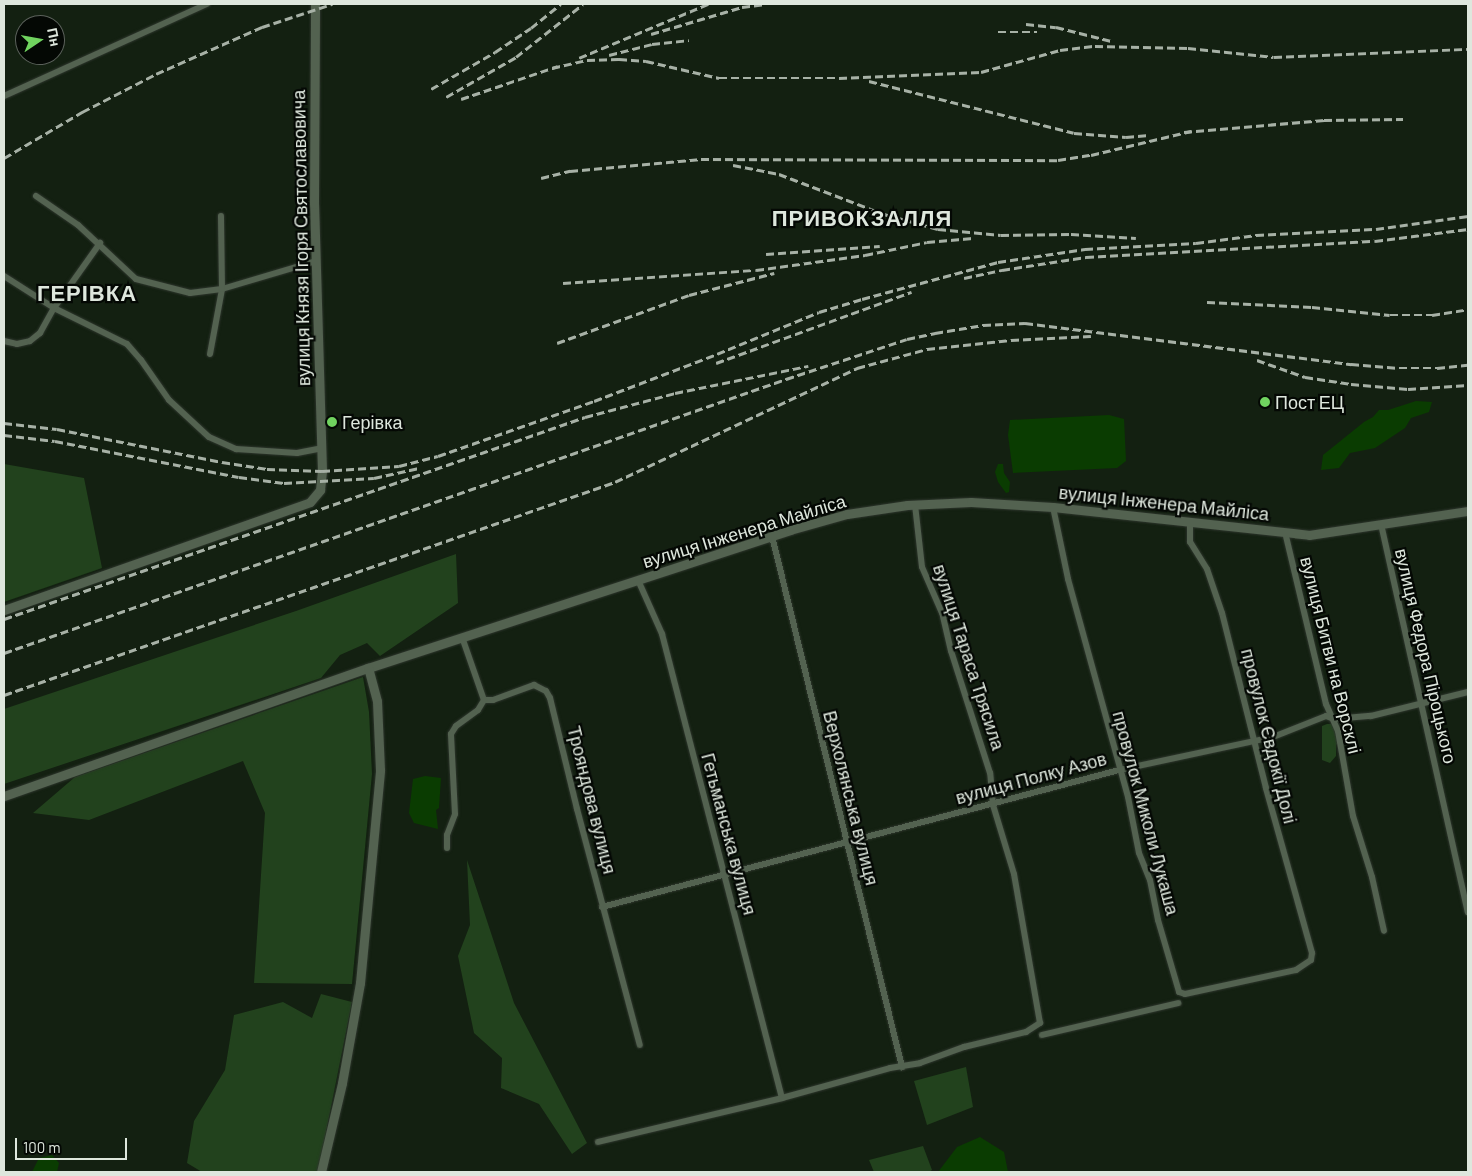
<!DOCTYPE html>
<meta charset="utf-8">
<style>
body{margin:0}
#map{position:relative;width:1472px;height:1176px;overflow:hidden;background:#132011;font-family:Barlow,sans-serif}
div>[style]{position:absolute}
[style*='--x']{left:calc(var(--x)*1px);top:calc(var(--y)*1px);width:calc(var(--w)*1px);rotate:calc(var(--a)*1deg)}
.green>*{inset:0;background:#22421d}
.water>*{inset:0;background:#0a3c01}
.roads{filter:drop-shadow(0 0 1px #2e362d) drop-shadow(0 0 1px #2e362d)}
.street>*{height:6px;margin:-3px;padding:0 3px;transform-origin:3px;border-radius:3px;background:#536250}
.secondary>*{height:9px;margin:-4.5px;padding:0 4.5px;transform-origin:4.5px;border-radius:4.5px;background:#536250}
.rail>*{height:2.5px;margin-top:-1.25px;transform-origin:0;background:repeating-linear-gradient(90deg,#a7b1a6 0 8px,transparent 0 12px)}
.dots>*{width:14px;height:14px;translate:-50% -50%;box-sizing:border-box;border:2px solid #040804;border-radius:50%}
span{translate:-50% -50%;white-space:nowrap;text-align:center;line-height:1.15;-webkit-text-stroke:4.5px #040804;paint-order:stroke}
.street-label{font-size:18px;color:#dee7dd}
.poi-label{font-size:18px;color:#dee7dd}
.left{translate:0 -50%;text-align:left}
.district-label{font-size:22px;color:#dee7dd;font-weight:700;letter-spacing:1px}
.frame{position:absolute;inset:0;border:5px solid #dee7dd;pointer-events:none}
.north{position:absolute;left:15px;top:15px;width:50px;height:50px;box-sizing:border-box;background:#040804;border:1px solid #5b615b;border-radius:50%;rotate:78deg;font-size:14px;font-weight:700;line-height:20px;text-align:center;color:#dee7dd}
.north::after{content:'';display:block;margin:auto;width:18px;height:22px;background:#70d35f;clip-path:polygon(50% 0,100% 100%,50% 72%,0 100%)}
.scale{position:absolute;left:15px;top:1138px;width:112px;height:22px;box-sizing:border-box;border:2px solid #dee7dd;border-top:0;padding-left:6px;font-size:15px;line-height:18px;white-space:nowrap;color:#dee7dd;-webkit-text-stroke:4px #040804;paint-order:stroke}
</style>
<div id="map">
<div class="green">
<div style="clip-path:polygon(4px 464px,84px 478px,102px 568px,4px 602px)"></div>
<div style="clip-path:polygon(456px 554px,458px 603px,380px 656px,367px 643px,340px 655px,321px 678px,4px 784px,4px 709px,296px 611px)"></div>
<div style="clip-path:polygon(363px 677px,369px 712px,372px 774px,352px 984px,254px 983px,265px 813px,243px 761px,89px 820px,33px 813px,75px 777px)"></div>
<div style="clip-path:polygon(1327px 724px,1332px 724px,1336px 730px,1338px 743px,1336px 745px,1336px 756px,1330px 763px,1322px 760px,1322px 726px)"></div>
<div style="clip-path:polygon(467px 860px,514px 1003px,587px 1143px,572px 1154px,539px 1104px,501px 1088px,502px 1058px,474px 1033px,458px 956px,470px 925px)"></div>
<div style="clip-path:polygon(321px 994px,352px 1002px,318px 1172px,202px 1172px,187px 1163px,194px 1121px,225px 1070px,234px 1015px,283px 1002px,312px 1018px)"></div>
<div style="clip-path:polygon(966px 1067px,973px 1107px,927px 1125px,914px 1081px)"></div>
<div style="clip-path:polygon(923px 1146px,932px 1170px,929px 1172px,874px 1172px,869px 1160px)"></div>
</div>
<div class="water">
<div style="clip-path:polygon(1416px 401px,1432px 402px,1429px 412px,1411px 418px,1405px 428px,1375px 448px,1350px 453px,1339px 468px,1321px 470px,1323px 455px,1364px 422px,1373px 417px,1379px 410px,1388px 410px)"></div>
<div style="clip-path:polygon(1109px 415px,1124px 419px,1126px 461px,1117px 468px,1013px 473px,1008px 435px,1010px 420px)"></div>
<div style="clip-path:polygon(998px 464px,1003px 464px,1004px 473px,1010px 482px,1009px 492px,1006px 493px,998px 482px,995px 472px)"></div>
<div style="clip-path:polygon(425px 776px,441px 778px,439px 808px,436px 810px,438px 829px,414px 823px,409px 813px,413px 779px)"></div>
<div style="clip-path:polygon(980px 1137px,1004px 1152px,1008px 1172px,938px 1172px,957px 1147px)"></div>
<div style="clip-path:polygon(52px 1155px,59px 1163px,57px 1172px,32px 1172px,39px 1158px)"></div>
</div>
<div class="roads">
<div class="street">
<div style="--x:4;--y:96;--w:223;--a:-24.4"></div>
<div style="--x:36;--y:196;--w:51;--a:34.6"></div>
<div style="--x:78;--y:225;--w:79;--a:43"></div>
<div style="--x:136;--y:279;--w:56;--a:14.5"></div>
<div style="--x:190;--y:293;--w:32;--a:-7"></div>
<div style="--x:222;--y:289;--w:98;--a:-16.6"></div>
<div style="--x:4;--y:276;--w:59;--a:32.6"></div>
<div style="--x:54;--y:308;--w:81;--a:26.3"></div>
<div style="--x:127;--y:344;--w:21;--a:49"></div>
<div style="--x:141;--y:360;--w:49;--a:55"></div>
<div style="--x:169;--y:400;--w:54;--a:42.8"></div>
<div style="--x:209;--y:437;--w:30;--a:24"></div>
<div style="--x:236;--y:449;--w:61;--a:3.8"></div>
<div style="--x:297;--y:453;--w:25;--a:-11"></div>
<div style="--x:4;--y:341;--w:13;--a:13"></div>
<div style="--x:17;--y:344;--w:13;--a:-13"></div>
<div style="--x:30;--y:341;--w:13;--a:-39"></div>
<div style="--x:40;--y:333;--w:29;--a:-61"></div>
<div style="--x:54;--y:308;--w:80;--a:-54.7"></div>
<div style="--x:210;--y:354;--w:66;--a:-79.5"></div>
<div style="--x:222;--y:289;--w:73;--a:-90.8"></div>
<div style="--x:1053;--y:507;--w:74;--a:78.2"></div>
<div style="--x:1068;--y:579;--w:226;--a:74.6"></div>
<div style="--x:1128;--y:797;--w:57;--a:78.9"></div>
<div style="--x:1139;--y:853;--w:29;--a:68"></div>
<div style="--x:1150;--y:880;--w:41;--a:78.7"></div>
<div style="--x:1158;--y:920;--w:75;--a:73.7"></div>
<div style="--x:1179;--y:992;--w:6;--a:18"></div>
<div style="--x:1185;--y:994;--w:114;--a:-12.2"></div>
<div style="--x:1296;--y:970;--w:18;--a:-34"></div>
<div style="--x:1311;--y:960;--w:7;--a:-82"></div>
<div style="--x:1312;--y:953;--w:171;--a:-105.6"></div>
<div style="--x:1266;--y:788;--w:180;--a:-104.1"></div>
<div style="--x:1222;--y:613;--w:46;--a:-108.8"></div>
<div style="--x:1207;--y:569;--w:32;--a:-122"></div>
<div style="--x:1190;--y:542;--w:19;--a:-90"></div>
<div style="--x:1381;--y:524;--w:398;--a:77.4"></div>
<div style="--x:1285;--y:532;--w:177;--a:76.6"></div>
<div style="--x:1326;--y:704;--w:30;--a:66"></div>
<div style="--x:1338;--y:731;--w:86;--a:80"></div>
<div style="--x:1353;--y:816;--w:64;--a:72.7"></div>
<div style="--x:1372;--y:877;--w:55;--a:77.5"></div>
<div style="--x:772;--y:536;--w:547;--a:76.24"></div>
<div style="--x:638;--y:580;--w:59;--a:66"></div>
<div style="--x:662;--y:634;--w:479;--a:75.5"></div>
<div style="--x:462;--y:637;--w:67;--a:70.8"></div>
<div style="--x:484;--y:700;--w:9;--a:0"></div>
<div style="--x:493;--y:700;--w:44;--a:-20.1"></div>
<div style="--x:534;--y:685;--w:13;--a:27"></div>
<div style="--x:546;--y:691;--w:8;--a:60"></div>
<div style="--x:550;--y:698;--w:114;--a:76.3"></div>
<div style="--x:577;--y:809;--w:244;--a:75.1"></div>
<div style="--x:447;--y:848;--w:13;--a:-90"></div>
<div style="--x:447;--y:835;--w:22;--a:-69"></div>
<div style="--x:455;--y:814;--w:80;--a:-92.9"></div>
<div style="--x:451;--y:734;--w:9;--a:-58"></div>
<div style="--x:456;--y:726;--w:27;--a:-36"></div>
<div style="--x:478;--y:710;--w:12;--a:-59"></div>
<div style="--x:602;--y:907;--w:535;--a:-14.84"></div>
<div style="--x:1119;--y:770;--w:157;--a:-12.1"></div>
<div style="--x:1273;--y:737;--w:57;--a:-21.6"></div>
<div style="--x:1326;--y:716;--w:9;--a:21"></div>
<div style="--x:1334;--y:719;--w:37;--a:-5"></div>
<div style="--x:1371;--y:716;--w:100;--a:-13.9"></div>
<div style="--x:1042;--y:1035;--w:140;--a:-13.2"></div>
<div style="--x:598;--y:1142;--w:189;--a:-13.4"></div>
<div style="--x:782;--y:1098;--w:112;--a:-15.5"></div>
<div style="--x:890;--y:1068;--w:30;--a:-9"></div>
<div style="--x:920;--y:1063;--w:47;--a:-20"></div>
<div style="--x:964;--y:1047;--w:64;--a:-13.6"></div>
<div style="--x:1026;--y:1032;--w:17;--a:-33"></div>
<div style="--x:1040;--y:1023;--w:151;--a:-99.9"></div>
<div style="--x:1014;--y:874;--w:72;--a:-106.9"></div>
<div style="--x:993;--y:805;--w:32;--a:-95"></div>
<div style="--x:990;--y:773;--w:128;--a:-107.7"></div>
<div style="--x:951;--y:651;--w:39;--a:-103"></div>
<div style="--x:942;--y:613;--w:50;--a:-113.5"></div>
<div style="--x:922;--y:567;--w:62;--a:-96.4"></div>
</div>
<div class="secondary">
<div style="--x:4;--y:610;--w:324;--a:-19.4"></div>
<div style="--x:310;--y:502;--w:16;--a:-50"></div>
<div style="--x:320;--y:490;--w:19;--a:-84"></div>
<div style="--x:322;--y:471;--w:267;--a:-91.7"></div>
<div style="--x:314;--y:204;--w:200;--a:-89.7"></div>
<div style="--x:4;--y:796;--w:386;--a:-19.4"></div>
<div style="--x:368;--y:668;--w:444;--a:-18.1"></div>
<div style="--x:790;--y:530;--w:59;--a:-15.7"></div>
<div style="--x:847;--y:514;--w:61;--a:-8.5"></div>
<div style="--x:907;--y:505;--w:64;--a:-2.7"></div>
<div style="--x:971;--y:502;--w:82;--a:3.5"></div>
<div style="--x:1053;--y:507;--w:258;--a:6.2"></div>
<div style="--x:1309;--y:535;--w:161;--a:-8.6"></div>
<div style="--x:321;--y:1172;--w:91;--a:-76.7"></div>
<div style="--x:342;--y:1083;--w:102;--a:-79.8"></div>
<div style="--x:360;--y:983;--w:214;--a:-84.6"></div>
<div style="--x:380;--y:770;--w:69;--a:-92.5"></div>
<div style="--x:377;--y:701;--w:34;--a:-105"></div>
</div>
</div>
<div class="rail">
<div style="--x:1026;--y:24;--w:30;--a:6"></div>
<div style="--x:1056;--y:27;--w:57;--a:14.3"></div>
<div style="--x:998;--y:32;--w:39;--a:0"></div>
<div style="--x:651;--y:34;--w:95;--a:-16.5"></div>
<div style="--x:742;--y:7;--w:24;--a:-7"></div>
<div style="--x:609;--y:55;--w:44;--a:-14.3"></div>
<div style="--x:652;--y:44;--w:37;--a:-6"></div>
<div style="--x:579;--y:58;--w:140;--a:-22.7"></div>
<div style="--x:552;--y:68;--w:36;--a:-13"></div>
<div style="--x:587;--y:60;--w:32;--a:-2"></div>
<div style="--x:619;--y:59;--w:27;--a:4"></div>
<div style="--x:646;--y:61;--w:75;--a:13.1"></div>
<div style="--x:719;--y:78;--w:120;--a:0"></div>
<div style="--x:839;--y:78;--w:142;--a:-2.4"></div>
<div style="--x:981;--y:72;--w:82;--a:-15.6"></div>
<div style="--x:1060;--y:50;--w:35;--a:-7"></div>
<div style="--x:1095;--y:46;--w:93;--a:1.2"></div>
<div style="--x:1188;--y:48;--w:86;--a:6"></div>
<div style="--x:1274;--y:57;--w:194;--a:-2.4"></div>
<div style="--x:869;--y:81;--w:211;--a:14.2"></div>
<div style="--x:1074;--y:133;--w:52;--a:4.4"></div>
<div style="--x:1126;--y:137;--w:23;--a:-5"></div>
<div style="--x:431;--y:89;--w:74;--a:-30"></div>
<div style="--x:495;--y:52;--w:43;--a:-33.7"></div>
<div style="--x:531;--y:28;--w:38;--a:-39"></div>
<div style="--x:446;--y:97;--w:81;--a:-29.7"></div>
<div style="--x:516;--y:57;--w:85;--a:-38.3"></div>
<div style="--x:461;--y:99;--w:102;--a:-18.8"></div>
<div style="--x:1184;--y:132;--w:141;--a:-4.9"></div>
<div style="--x:1324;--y:120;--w:79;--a:-0.7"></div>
<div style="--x:4;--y:158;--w:91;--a:-30.5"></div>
<div style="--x:82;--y:112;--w:83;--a:-27.2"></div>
<div style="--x:156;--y:74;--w:116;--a:-23.9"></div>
<div style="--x:262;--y:27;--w:74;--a:-18.2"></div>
<div style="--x:733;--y:165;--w:47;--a:11.1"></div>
<div style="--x:779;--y:174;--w:112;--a:20.9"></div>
<div style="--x:884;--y:214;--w:56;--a:15.5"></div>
<div style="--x:938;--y:229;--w:63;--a:5.4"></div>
<div style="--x:1001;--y:235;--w:70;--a:-0.8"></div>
<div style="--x:1071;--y:234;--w:65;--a:3.5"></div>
<div style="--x:541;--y:178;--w:30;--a:-14"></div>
<div style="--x:570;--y:171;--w:132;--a:-5.2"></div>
<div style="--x:701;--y:159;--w:357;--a:0.2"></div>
<div style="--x:1058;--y:160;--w:33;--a:-9"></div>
<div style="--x:1091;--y:155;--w:103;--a:-13.5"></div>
<div style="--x:766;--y:254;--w:114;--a:-4"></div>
<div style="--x:964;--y:278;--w:39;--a:-12"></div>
<div style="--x:1002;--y:270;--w:85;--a:-8.8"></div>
<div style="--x:1086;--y:257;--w:289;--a:-3.2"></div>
<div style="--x:1375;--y:241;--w:94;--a:-7.4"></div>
<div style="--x:563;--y:283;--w:193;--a:-3.9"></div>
<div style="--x:756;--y:270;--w:110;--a:-7.8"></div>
<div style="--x:865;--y:255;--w:63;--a:-11.8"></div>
<div style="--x:927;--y:242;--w:46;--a:-5"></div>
<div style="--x:1207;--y:302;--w:105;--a:2.7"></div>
<div style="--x:1312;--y:307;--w:78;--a:5.9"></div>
<div style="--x:1390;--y:315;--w:42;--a:0"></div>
<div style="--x:1432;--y:315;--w:36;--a:-9"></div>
<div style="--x:557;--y:343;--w:140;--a:-20"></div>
<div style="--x:689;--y:295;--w:88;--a:-14.5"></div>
<div style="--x:1257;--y:360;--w:51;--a:19.5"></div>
<div style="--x:1305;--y:377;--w:47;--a:8.7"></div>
<div style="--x:1351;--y:384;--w:57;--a:5"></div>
<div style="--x:1408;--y:389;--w:60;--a:-3.8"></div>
<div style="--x:716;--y:363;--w:208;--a:-20"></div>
<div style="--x:4;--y:423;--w:53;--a:6.5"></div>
<div style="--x:57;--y:429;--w:168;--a:11.3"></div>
<div style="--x:222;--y:462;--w:46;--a:8.8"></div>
<div style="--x:267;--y:469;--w:55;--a:2.1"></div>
<div style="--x:322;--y:471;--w:77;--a:-3.7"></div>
<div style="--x:399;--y:466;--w:40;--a:-14.4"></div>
<div style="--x:438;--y:456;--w:165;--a:-19.4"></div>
<div style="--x:594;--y:401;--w:132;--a:-20.9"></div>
<div style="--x:717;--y:354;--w:110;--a:-22.4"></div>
<div style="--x:819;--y:312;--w:45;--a:-16.8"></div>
<div style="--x:862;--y:299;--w:141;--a:-15.2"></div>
<div style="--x:998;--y:262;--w:88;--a:-8.5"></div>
<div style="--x:1085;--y:249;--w:111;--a:-3.1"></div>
<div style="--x:1196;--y:243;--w:61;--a:-7.6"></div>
<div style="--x:1256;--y:235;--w:120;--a:-2.9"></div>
<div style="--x:1376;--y:229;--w:93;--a:-8"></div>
<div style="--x:4;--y:435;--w:51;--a:6.7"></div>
<div style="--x:55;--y:441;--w:187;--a:11.1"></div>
<div style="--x:239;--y:477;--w:45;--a:7.6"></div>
<div style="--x:284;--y:483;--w:90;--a:-3.2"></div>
<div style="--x:374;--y:478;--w:46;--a:-12.5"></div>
<div style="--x:4;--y:619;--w:615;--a:-19.17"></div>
<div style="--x:585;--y:417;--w:93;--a:-14.9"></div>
<div style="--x:675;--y:393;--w:136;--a:-11.5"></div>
<div style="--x:4;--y:653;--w:829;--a:-19.31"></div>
<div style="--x:786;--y:379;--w:127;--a:-18.3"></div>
<div style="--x:907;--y:339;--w:29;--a:-12"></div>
<div style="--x:935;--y:333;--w:49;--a:-9.5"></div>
<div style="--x:983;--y:325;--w:42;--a:-2.7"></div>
<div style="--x:1025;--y:323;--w:329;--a:7.2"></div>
<div style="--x:1351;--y:364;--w:48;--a:4.8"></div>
<div style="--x:1399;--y:368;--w:38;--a:0"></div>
<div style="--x:1437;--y:368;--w:31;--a:-6"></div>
<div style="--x:4;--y:695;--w:647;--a:-19.22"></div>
<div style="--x:615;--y:482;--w:268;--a:-25.2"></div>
<div style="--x:857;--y:368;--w:73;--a:-15.2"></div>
<div style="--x:927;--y:349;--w:84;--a:-6.1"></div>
<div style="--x:1011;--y:340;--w:80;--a:-2.9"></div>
</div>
<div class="dots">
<div style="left:1265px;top:402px;background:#70d35f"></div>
<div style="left:332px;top:422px;background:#70d35f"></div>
</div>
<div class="street-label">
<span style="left:301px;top:238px;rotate:-91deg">вулиця Князя Ігоря Святославовича</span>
<span style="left:1164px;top:503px;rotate:6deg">вулиця Інженера Майліса</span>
<span style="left:744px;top:531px;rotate:-17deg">вулиця Інженера Майліса</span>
<span style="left:1331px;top:655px;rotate:76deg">вулиця Битви на Ворсклі</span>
<span style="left:1426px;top:656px;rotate:77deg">вулиця Федора Піроцького</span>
<span style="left:969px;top:657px;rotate:72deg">вулиця Тараса Трясила</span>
<span style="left:1269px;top:736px;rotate:76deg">провулок Євдокії Долі</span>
<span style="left:1031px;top:778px;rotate:-15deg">вулиця Полку Азов</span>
<span style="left:851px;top:798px;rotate:76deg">Верхолянська вулиця</span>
<span style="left:592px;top:800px;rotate:76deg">Трояндова вулиця</span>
<span style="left:1146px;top:813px;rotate:75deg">провулок Миколи Лукаша</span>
<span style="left:729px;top:834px;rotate:75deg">Гетьманська вулиця</span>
</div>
<div class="poi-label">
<span class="left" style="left:1275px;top:402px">Пост ЕЦ</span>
<span class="left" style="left:342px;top:422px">Герівка</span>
</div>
<div class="district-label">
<span style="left:862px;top:218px">ПРИВОКЗАЛЛЯ</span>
<span style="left:87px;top:293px">ГЕРІВКА</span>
</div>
<div class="frame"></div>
<div class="north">Пн</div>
<div class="scale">100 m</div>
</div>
